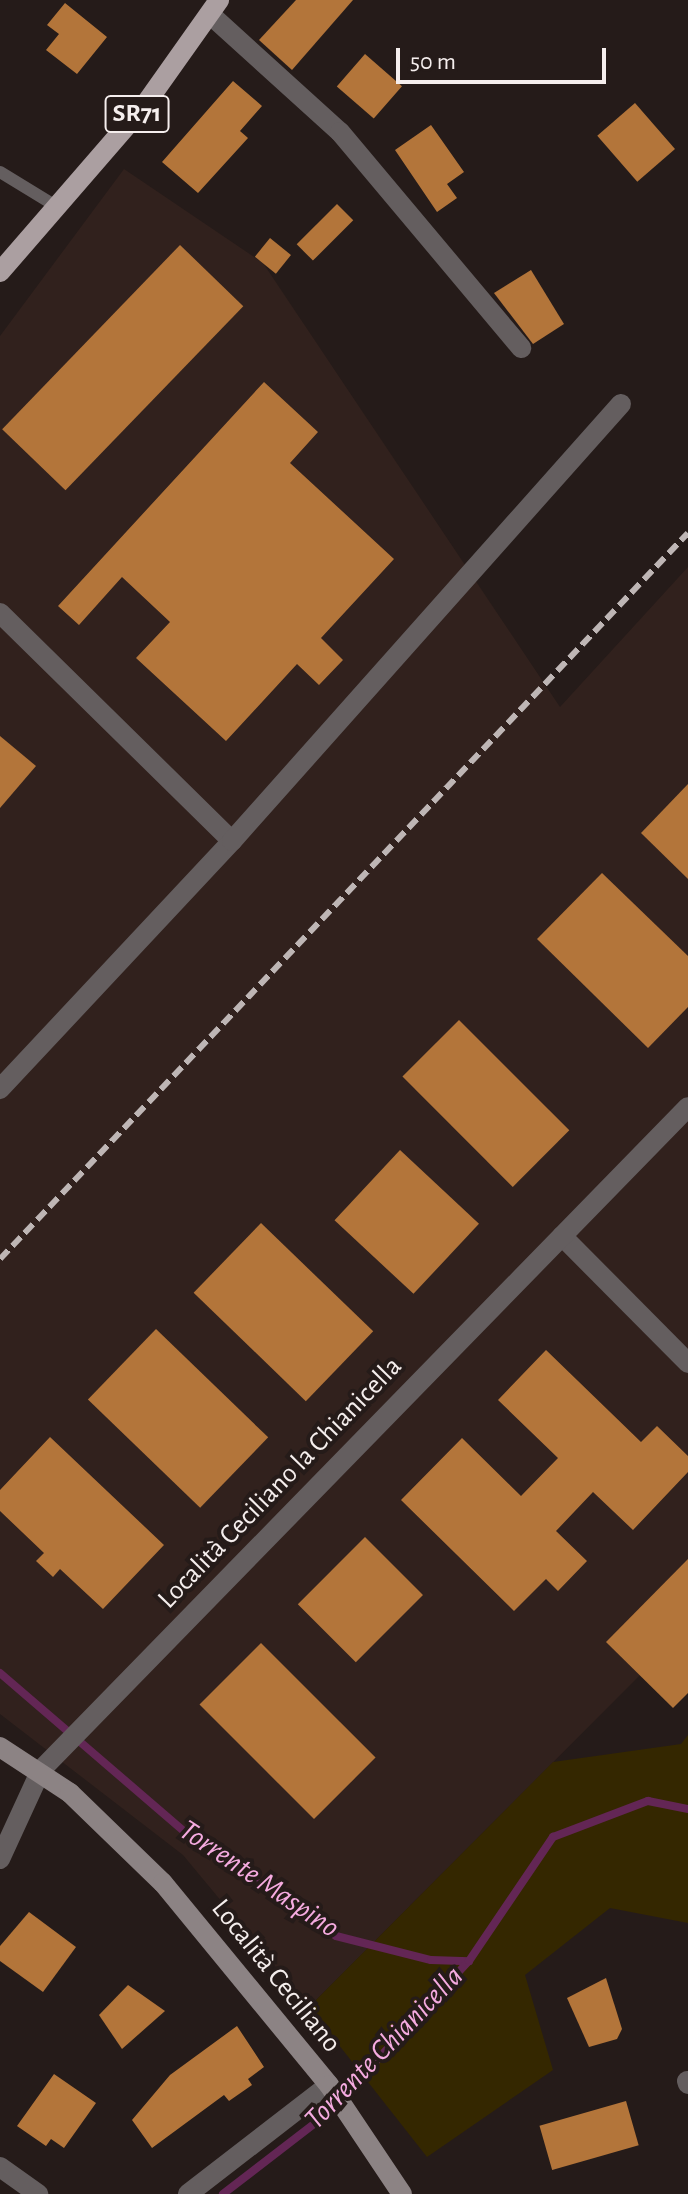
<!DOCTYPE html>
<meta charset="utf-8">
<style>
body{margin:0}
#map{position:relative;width:688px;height:2194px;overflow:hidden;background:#251b19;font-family:"Alegreya Sans",sans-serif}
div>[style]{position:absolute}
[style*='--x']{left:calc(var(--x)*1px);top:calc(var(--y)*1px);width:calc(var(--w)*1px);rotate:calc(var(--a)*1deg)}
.built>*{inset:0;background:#31211d}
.green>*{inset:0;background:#342700}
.stream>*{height:8px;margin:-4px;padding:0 4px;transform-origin:4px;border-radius:4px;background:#632655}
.building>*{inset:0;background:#b3753a;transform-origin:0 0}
.lane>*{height:12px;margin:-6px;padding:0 6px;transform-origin:6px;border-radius:6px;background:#645e5f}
.street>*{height:20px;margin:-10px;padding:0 10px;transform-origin:10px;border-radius:10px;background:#645e5f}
.secondary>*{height:20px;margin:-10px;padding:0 10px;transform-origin:10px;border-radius:10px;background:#8c8384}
.primary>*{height:20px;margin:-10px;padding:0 10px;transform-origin:10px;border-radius:10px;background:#ab9fa1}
.rail>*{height:6px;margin-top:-3px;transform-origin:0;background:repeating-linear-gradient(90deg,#beb6b5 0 12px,transparent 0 18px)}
span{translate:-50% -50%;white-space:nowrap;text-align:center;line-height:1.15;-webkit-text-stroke:8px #251b19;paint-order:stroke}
.shield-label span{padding:2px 6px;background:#251b19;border:2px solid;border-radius:6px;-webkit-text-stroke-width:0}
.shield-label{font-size:26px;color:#f5eeed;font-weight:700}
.street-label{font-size:28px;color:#f5eeed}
.water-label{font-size:30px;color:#f5abe0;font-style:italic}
.scale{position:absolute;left:396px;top:48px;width:210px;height:36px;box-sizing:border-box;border:4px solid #f5eeed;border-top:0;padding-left:10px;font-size:24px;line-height:28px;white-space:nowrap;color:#f5eeed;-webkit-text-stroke:6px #251b19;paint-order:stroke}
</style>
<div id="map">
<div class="built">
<div style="clip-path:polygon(124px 169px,263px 263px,560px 707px,688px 567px,688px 1627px,309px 2007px,183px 1855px,0 1714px,0 336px)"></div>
</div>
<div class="green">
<div style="clip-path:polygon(688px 1735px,688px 1923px,610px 1908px,525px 1975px,553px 2070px,427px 2157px,309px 2007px,553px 1762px,681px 1744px)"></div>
</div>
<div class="stream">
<div style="--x:0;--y:1673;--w:253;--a:40.7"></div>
<div style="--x:192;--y:1838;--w:174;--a:34.2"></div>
<div style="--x:336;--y:1936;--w:98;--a:14.2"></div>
<div style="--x:431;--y:1960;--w:38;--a:2"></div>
<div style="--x:223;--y:2194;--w:133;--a:-37.6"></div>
<div style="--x:328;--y:2113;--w:207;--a:-47.2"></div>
<div style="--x:469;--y:1961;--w:150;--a:-55.9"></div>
<div style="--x:553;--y:1837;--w:102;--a:-20.8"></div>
<div style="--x:648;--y:1801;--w:41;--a:11.3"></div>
</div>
<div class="building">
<div style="clip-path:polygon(296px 0,353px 0,292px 70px,259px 40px)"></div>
<div style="clip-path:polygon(65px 3px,107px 37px,77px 74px,46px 50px,59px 34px,47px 25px)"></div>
<div style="left:365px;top:54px;width:49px;height:43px;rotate:41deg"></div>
<div style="clip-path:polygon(233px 81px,262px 106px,240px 131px,248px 138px,198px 193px,162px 162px)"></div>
<div style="left:635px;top:103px;width:61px;height:50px;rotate:49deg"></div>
<div style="clip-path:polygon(431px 125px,464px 172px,447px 184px,457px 198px,437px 212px,395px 150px)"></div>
<div style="left:337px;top:204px;width:23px;height:57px;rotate:45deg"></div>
<div style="left:270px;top:238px;width:27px;height:24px;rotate:39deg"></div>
<div style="left:180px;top:245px;width:88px;height:256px;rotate:44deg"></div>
<div style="clip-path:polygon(531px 270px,564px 324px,533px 344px,494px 293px)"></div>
<div style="clip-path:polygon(264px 382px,318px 432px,290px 463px,394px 559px,321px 638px,343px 660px,319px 685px,297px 664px,226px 741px,136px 658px,170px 622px,122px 577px,79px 625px,58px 606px)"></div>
<div style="clip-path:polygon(0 736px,36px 766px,0 808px)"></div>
<div style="clip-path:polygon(688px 784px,688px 879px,641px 833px)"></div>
<div style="clip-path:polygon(602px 873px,688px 956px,688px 1007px,648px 1048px,537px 939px)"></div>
<div style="left:459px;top:1020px;width:156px;height:80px;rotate:45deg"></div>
<div style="left:400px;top:1150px;width:108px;height:96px;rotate:43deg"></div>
<div style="left:261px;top:1223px;width:156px;height:97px;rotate:44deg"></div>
<div style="left:156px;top:1329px;width:156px;height:98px;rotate:44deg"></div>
<div style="clip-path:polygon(546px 1350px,641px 1442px,657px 1426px,688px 1456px,688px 1472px,633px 1530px,593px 1492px,556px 1531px,587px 1561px,558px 1591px,546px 1579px,514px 1611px,401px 1500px,462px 1438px,521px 1496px,558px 1458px,498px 1400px)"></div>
<div style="clip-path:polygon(50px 1437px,164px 1545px,103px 1609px,60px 1569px,53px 1577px,36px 1561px,44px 1553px,0 1511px,0 1490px)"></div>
<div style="left:365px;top:1537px;width:82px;height:95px;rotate:45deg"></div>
<div style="clip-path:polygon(688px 1559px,688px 1693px,673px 1708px,606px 1642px)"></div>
<div style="left:261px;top:1643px;width:162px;height:87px;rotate:45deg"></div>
<div style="clip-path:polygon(29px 1912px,76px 1947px,43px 1992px,0 1961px,0 1946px)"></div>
<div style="clip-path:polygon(606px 1978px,622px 2029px,617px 2039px,589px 2047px,567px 1998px)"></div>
<div style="clip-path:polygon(128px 1985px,165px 2011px,122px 2049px,99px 2015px)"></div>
<div style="clip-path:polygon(237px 2026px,264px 2067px,248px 2079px,252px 2085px,229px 2101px,224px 2095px,152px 2148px,132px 2120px,170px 2075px)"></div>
<div style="clip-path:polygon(54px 2074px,96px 2103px,64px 2148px,51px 2139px,46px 2146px,17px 2126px)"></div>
<div style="left:626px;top:2101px;width:46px;height:90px;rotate:74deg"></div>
</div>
<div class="lane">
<div style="--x:0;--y:172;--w:66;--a:31.3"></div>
</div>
<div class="street">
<div style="--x:213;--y:17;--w:171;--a:42.2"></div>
<div style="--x:340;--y:132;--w:282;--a:50"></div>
<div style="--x:0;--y:613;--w:325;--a:44.5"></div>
<div style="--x:232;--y:841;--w:340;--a:133.1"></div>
<div style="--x:232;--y:841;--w:585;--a:-48.33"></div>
<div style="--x:562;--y:1236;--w:179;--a:45.2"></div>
<div style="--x:0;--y:1859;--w:98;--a:-65.3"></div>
<div style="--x:41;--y:1770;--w:926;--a:-45.7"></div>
<div style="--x:687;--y:2081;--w:3;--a:72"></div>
<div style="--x:0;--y:2167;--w:47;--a:35.4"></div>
<div style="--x:188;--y:2194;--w:178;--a:-37.7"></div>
</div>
<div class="secondary">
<div style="--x:0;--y:1747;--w:84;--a:33.3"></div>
<div style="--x:70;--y:1793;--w:129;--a:44.1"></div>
<div style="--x:163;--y:1883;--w:261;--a:50.6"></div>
<div style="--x:329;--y:2085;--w:131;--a:56.2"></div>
</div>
<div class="primary">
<div style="--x:0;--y:272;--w:220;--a:-49.1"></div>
<div style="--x:144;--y:106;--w:130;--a:-54.7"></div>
</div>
<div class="rail">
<div style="--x:0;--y:1259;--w:1000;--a:-46.54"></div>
</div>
<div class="shield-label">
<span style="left:137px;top:114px">SR71</span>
</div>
<div class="street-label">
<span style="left:280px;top:1483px;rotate:-46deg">Località Ceciliano la Chianicella</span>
<span style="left:276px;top:1976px;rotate:51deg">Località Ceciliano</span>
</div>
<div class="water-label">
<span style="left:259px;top:1879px;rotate:34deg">Torrente Maspino</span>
<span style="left:384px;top:2048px;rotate:-46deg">Torrente Chianicella</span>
</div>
<div class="scale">50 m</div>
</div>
